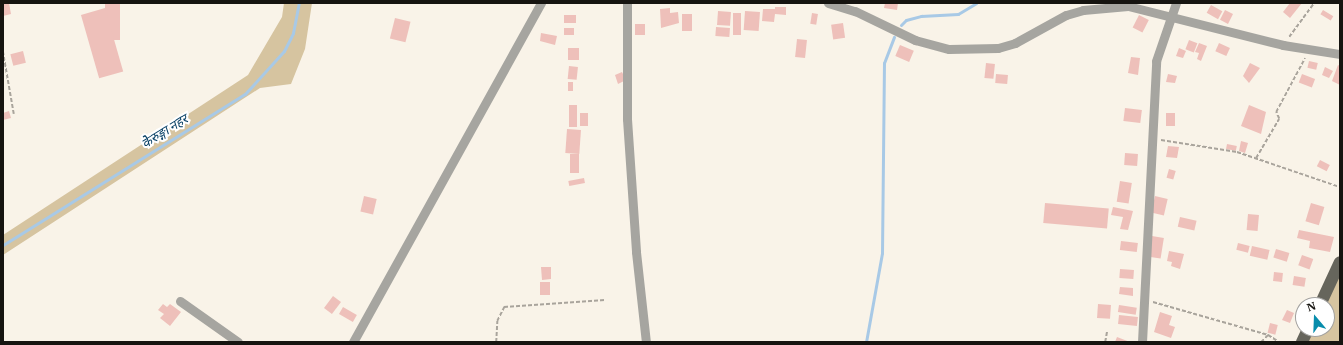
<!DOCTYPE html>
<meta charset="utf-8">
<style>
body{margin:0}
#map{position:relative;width:1343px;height:345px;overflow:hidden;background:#f9f3e8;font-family:"IBM Plex Serif","Noto Sans Devanagari",serif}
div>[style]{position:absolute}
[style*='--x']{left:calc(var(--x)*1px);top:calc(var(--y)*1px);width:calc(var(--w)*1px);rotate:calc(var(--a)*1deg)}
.green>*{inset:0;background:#d6c4a0}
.stream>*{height:3px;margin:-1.5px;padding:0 1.5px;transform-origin:1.5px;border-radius:1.5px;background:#a8c9e6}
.building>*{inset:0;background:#eec0ba;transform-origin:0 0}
.path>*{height:1.5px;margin-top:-0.75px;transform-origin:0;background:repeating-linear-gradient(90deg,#a9a49c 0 4px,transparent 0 6px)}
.minor>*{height:9px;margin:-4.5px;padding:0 4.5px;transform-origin:4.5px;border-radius:4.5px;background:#a6a5a0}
.major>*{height:12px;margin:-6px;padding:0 6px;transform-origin:6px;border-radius:6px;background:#66655c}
span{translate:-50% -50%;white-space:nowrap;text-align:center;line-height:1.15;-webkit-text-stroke:4px #fff;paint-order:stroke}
.water-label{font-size:13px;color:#094166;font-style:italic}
.frame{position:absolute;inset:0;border:4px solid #161410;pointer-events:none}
.north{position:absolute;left:1295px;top:297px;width:40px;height:40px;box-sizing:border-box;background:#fff;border:1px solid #a2a19f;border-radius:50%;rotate:341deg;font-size:11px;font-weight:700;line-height:16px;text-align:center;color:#161410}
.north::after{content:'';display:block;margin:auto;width:14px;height:18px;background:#088dac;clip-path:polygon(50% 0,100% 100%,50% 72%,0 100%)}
</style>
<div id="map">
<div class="green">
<div style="clip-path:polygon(284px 3px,312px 3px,305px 49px,291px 84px,260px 88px,3px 255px,3px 235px,248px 75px,282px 17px)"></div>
<div style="clip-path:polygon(1340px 262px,1340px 342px,1302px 342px,1308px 329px,1327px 329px,1327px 305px,1320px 305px)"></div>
</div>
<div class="stream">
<div style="--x:901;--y:25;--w:7;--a:-45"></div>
<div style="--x:906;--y:20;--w:16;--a:-15"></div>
<div style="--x:921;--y:16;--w:37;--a:-3"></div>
<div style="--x:958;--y:14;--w:21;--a:-31"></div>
<div style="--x:3;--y:245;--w:285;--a:-32"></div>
<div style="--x:245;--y:94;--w:58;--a:-47.8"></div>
<div style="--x:284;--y:51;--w:20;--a:-63"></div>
<div style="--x:293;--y:33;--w:31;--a:-79"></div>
<div style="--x:866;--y:342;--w:90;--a:-79.8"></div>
<div style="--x:882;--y:253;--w:190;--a:-89.4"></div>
<div style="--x:884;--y:63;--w:28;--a:-69"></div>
</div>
<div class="building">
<div style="clip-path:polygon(3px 3px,9px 3px,11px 14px,3px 16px)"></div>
<div style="left:105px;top:3px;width:15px;height:37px"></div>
<div style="clip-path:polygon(885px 3px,898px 3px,897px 10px,884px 8px)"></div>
<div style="clip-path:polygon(1290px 3px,1302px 3px,1290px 18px,1283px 12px)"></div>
<div style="left:1211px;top:5px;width:13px;height:9px;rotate:29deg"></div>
<div style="clip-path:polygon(775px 7px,786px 7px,786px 15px,775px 14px,774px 22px,762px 21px,763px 9px,775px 9px)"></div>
<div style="left:105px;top:8px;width:66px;height:25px;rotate:74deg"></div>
<div style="clip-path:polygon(670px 8px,670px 13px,678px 12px,679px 23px,661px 28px,660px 9px)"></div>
<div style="left:1225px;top:10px;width:9px;height:11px;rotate:27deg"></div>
<div style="left:1323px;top:10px;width:12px;height:5px;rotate:31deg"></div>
<div style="left:718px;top:11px;width:13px;height:14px;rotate:4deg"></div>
<div style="left:745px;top:11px;width:15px;height:19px;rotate:4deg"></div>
<div style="left:733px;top:13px;width:8px;height:22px"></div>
<div style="left:812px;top:13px;width:6px;height:11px;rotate:9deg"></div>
<div style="left:682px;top:14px;width:10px;height:17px"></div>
<div style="left:576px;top:15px;width:8px;height:12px;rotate:90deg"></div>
<div style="left:1139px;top:15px;width:11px;height:14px;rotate:27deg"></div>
<div style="left:395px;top:18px;width:16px;height:21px;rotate:14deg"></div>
<div style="left:843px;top:23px;width:15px;height:12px;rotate:82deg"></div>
<div style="left:635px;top:24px;width:10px;height:11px"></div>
<div style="left:716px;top:27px;width:14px;height:9px;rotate:4deg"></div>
<div style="left:564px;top:28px;width:10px;height:7px"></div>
<div style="clip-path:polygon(541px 33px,557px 36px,555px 45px,540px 41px)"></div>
<div style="left:797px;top:39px;width:10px;height:18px;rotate:6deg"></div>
<div style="left:1189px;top:40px;width:9px;height:10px;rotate:21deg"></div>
<div style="clip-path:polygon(1199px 43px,1207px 46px,1201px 61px,1197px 59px,1199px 53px,1195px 52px)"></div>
<div style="left:1219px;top:43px;width:12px;height:9px;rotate:24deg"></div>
<div style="left:900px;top:45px;width:15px;height:12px;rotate:23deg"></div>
<div style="left:568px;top:48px;width:11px;height:12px"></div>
<div style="clip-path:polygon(1179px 48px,1186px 51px,1183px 58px,1176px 56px)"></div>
<div style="left:23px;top:51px;width:12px;height:13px;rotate:76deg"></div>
<div style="clip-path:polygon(1131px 57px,1140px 58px,1138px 75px,1128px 73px)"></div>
<div style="left:1309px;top:61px;width:9px;height:7px;rotate:13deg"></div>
<div style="left:986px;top:63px;width:9px;height:15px;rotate:6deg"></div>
<div style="clip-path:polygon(1250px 63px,1260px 68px,1249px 83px,1243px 76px)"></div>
<div style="clip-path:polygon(1338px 65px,1340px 66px,1340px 85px,1332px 81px)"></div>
<div style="left:569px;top:66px;width:9px;height:13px;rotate:6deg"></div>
<div style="clip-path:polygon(1325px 67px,1333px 71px,1329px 78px,1322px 75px)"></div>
<div style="clip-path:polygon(622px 72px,626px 80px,618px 84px,615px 75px)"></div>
<div style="left:996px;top:74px;width:12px;height:9px;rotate:5deg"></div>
<div style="clip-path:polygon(1168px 74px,1177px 76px,1175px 83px,1166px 82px)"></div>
<div style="left:1302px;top:74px;width:14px;height:9px;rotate:21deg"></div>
<div style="left:568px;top:82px;width:5px;height:9px"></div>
<div style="left:569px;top:105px;width:8px;height:22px"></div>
<div style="clip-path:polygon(1249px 105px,1266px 112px,1261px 134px,1241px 126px)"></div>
<div style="left:1125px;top:108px;width:17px;height:13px;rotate:7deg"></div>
<div style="clip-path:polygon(9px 111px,11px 118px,3px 120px,3px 113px)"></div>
<div style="left:580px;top:113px;width:8px;height:13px"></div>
<div style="left:1166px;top:113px;width:9px;height:13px"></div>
<div style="left:567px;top:129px;width:14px;height:24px;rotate:4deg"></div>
<div style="clip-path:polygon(1241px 141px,1248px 143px,1245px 153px,1239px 151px)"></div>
<div style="left:1227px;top:144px;width:10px;height:5px;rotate:11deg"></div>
<div style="clip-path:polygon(1168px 146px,1179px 147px,1177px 158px,1166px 157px)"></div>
<div style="left:1125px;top:153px;width:13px;height:12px;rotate:4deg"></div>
<div style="left:570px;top:154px;width:9px;height:19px"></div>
<div style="left:1320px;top:160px;width:11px;height:7px;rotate:27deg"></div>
<div style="left:1169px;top:169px;width:7px;height:9px;rotate:16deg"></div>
<div style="left:584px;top:178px;width:5px;height:16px;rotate:79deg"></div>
<div style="left:1120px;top:181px;width:12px;height:21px;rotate:9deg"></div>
<div style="left:364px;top:196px;width:13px;height:16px;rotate:13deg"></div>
<div style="left:1155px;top:196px;width:13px;height:17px;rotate:13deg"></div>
<div style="left:1045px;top:203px;width:64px;height:20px;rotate:5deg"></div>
<div style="left:1311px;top:203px;width:14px;height:19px;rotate:17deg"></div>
<div style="clip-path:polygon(1113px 207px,1133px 211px,1128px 230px,1120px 229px,1123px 217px,1111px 215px)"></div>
<div style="left:1248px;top:214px;width:11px;height:16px;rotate:5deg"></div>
<div style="left:1180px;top:217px;width:17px;height:10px;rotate:13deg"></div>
<div style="clip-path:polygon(1299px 230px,1334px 237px,1330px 252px,1309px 248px,1310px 241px,1297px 238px)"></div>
<div style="left:1152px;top:236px;width:12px;height:21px;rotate:9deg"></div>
<div style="left:1121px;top:241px;width:17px;height:9px;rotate:7deg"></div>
<div style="left:1238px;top:243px;width:12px;height:7px;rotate:14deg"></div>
<div style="left:1252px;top:246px;width:18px;height:10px;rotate:13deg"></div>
<div style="left:1276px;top:249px;width:14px;height:9px;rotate:17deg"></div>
<div style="clip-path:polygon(1169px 251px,1184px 254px,1180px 269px,1171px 266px,1172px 262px,1167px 261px)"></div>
<div style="left:1302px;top:255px;width:12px;height:11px;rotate:20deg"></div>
<div style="clip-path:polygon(541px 267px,551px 267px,551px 279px,542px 280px)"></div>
<div style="left:1120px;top:269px;width:14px;height:9px;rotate:4deg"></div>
<div style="left:1274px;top:272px;width:9px;height:9px;rotate:6deg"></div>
<div style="left:1294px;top:276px;width:12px;height:9px;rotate:9deg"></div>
<div style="left:540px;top:282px;width:10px;height:13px"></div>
<div style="clip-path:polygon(1120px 287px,1133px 288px,1133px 296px,1119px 294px)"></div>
<div style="left:333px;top:296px;width:10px;height:15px;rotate:37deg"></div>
<div style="clip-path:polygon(163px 304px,167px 307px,170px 304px,181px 312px,170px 326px,160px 318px,164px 314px,158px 310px)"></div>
<div style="left:1098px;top:304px;width:13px;height:14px;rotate:4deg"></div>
<div style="left:1119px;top:305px;width:18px;height:7px;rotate:9deg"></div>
<div style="left:343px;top:307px;width:16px;height:8px;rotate:30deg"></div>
<div style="clip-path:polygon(1287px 310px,1294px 313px,1290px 323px,1282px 320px)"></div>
<div style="clip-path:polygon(1160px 312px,1172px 316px,1169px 325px,1175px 327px,1171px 338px,1154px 332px)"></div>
<div style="left:1119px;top:315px;width:19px;height:9px;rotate:6deg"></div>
<div style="left:1270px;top:323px;width:8px;height:10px;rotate:14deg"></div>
<div style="clip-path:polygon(1117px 337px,1130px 342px,1115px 342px)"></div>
</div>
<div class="path">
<div style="--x:1289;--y:37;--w:42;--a:-53.7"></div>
<div style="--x:3;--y:51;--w:64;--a:80.1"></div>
<div style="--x:1161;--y:140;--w:77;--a:9"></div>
<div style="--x:1237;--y:152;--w:109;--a:18.8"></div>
<div style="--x:1256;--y:158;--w:45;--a:-59.5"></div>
<div style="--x:1279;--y:119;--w:8;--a:-113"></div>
<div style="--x:1276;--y:112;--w:61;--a:-61.8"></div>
<div style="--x:1153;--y:302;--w:120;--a:16"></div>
<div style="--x:1268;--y:335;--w:13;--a:32"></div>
<div style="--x:496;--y:342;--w:21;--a:-87"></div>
<div style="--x:497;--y:321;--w:16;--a:-63"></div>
<div style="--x:504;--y:307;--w:101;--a:-4"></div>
<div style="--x:1105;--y:342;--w:11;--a:-80"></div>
<div style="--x:1261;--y:342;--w:10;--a:-45"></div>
</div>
<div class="minor">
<div style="--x:627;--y:3;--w:116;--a:90"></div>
<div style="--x:627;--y:119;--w:133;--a:86.1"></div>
<div style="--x:636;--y:252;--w:91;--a:83.7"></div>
<div style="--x:828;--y:3;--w:28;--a:17"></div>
<div style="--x:855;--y:11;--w:67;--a:25.8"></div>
<div style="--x:915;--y:40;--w:35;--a:15"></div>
<div style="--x:949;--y:49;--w:49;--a:-1.2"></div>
<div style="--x:998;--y:48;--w:18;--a:-16"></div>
<div style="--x:1015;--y:43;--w:58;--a:-28.8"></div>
<div style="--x:1066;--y:15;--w:18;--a:-16"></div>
<div style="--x:1083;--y:10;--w:45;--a:-5.1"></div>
<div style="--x:1128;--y:6;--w:160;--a:14.1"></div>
<div style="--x:1283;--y:45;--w:58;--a:9"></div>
<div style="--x:180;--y:301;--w:71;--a:35.3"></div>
<div style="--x:353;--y:342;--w:388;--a:-61"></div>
<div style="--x:1142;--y:342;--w:281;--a:-87.1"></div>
<div style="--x:1156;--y:61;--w:61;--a:-71"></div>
</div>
<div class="major">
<div style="--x:1320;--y:305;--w:47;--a:-65.1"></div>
<div style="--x:1302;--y:342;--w:14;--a:-65"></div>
</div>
<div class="water-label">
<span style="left:165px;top:132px;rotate:-32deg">केेरुङ्गा नहर</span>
</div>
<div class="frame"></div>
<div class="north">N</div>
</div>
